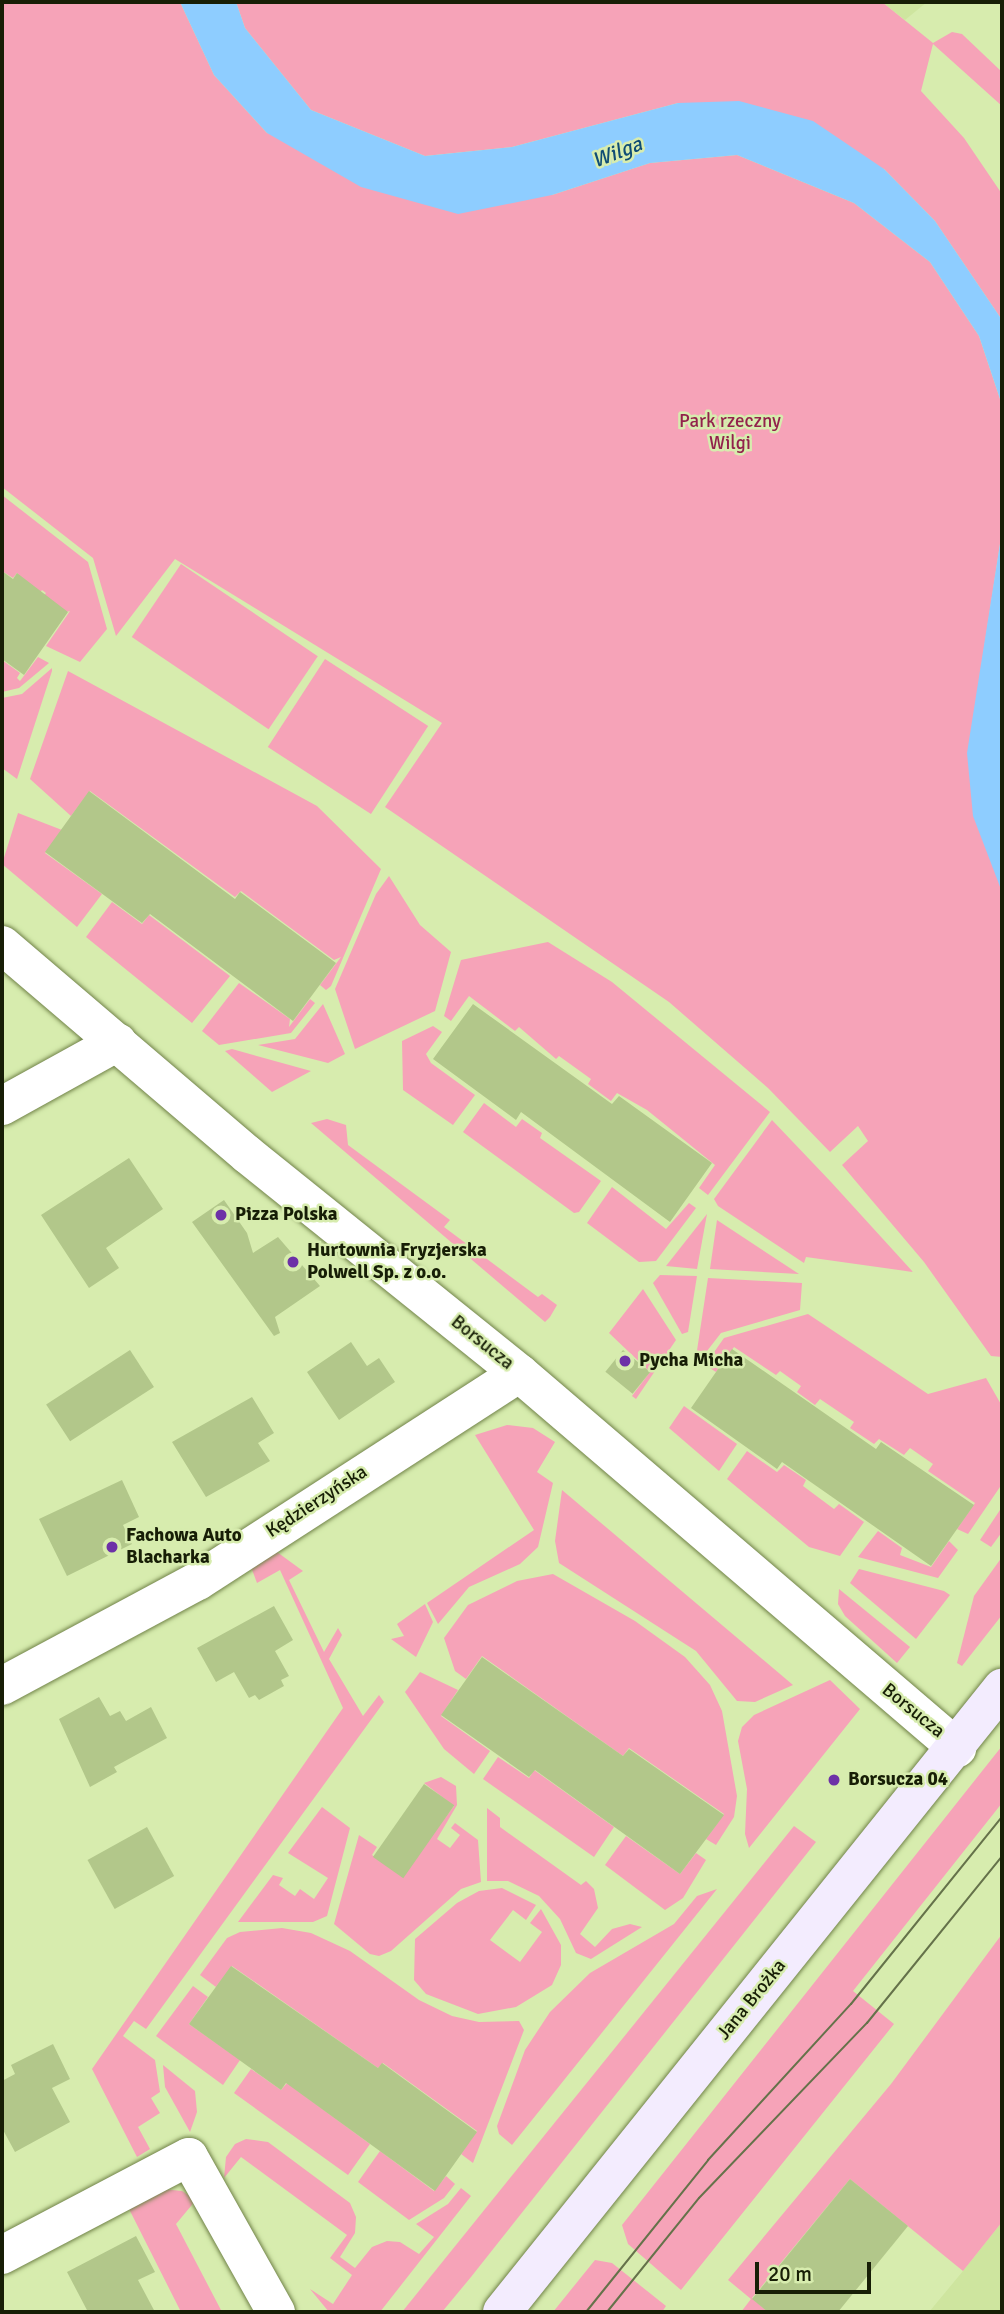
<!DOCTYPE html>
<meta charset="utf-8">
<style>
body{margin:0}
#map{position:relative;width:1004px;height:2314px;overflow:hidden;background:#d7ecae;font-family:Signika,sans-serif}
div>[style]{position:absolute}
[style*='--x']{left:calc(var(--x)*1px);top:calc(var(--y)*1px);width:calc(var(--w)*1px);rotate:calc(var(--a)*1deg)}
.built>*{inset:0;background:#cee59f}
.green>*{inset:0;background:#f6a3b8;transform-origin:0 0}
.water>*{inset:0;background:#8ecdff}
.building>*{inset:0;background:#b2c78a;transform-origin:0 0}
.roads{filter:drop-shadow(0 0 2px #718349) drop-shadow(0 0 2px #718349)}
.minor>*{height:38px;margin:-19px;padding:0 19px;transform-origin:19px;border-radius:19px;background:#fff}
.secondary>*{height:38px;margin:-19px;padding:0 19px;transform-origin:19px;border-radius:19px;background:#f3ecfe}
.tram>*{height:2px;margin:-1px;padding:0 1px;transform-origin:1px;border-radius:1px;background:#65724a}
.dots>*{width:19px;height:19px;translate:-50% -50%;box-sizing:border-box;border:4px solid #d7ecae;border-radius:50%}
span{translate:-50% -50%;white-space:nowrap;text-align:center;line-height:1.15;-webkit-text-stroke:5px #d7ecae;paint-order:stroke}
.park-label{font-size:19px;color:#92224c}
.poi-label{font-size:19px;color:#171e06;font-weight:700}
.left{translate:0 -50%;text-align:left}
.street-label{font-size:19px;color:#171e06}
.water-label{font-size:21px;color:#0e4c75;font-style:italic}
.frame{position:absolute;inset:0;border:4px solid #171e06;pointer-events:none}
.scale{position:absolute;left:755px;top:2262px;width:116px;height:32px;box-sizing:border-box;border:4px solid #171e06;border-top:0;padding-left:9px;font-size:21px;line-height:24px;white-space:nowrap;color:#171e06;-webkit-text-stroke:5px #d7ecae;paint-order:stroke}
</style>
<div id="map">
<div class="built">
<div style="clip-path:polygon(882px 2px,927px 2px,905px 20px)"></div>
<div style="clip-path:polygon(1002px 2222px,1002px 2312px,929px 2312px,963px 2271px)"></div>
</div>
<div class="green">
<div style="clip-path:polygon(2px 2px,180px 2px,214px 75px,267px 133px,552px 195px,650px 163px,737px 155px,854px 203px,930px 262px,979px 336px,1002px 405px,1002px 531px,968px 753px,1002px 880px,1002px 1357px,991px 1356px,924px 1262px,842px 1165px,868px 1141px,858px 1126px,830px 1152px,768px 1088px,669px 1002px,385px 807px,442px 723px,175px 559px,116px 636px,93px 558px,2px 487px)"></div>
<div style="clip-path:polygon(236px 2px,882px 2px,933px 43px,952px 32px,962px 34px,1002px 72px,1002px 106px,933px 44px,921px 91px,964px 138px,1002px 194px,1002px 320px,935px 221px,884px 169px,678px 103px,512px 147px,425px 156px,311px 110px,245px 28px)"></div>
<div style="clip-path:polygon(2px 495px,88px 562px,107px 629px,80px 662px,46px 646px,70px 611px,63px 613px,42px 598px,46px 593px,42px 590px,38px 595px,17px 573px,13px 578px,2px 571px)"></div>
<div style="left:181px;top:564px;width:165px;height:88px;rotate:34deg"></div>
<div style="clip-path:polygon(38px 657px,49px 663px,19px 688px,2px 692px,2px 660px,20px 673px,17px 678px,20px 681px)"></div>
<div style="left:325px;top:659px;width:123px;height:105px;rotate:33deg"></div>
<div style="clip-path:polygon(52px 668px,52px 671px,17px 779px,2px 768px,2px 698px,22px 694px)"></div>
<div style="clip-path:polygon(68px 671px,317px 806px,381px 869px,331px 986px,326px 990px,320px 985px,341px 957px,334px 960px,241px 891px,235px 897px,90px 791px,71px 816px,30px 779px)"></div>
<div style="clip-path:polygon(18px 813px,62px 830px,45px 853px,102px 894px,77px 927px,2px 864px)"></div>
<div style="clip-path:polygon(389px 876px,420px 925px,451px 952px,435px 1011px,355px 1049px,335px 989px,376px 894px)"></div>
<div style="clip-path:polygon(112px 902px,142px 924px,149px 915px,230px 976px,192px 1023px,86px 937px)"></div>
<div style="clip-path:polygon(548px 942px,612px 982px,770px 1112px,708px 1195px,699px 1188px,715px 1165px,647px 1110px,617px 1093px,611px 1101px,588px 1084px,591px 1079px,559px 1056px,556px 1059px,519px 1027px,515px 1031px,469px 996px,451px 1021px,444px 1016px,461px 960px)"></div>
<div style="clip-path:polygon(239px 983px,290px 1019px,289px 1027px,310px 999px,315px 1003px,291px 1033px,219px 1045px,202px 1031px)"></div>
<div style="clip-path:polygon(323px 1004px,345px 1054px,328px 1063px,258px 1045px,295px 1039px)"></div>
<div style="clip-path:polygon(433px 1026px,442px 1032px,426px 1054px,431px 1063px,475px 1095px,453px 1125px,403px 1090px,402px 1041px)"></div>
<div style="clip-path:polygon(232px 1049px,311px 1071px,272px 1092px,225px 1051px)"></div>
<div style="clip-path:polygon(484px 1103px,516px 1127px,522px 1119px,542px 1133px,540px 1138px,601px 1181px,579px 1212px,574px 1213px,463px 1132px)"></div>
<div style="clip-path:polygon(327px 1119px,346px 1125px,348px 1145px,450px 1220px,444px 1227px,538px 1297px,542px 1294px,557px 1305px,550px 1317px,545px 1322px,311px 1123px)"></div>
<div style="clip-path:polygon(772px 1120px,831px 1182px,913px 1272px,806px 1257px,804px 1263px,718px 1206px,714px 1199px)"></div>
<div style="clip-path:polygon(612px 1187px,666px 1229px,689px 1203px,696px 1208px,656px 1261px,639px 1262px,587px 1223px)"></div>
<div style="clip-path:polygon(707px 1214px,697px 1269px,666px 1266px)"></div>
<div style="clip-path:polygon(717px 1220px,799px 1274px,710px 1269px)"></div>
<div style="clip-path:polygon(660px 1275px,697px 1276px,688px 1332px,682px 1334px,653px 1283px)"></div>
<div style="clip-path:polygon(708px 1278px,802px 1283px,800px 1310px,721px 1333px,700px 1360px,696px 1357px)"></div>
<div style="clip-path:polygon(643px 1289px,676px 1340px,636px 1399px,632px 1396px,650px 1372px,609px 1333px)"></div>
<div style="clip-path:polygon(808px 1314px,928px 1394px,986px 1378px,1002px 1406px,1002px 1484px,968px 1534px,957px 1529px,975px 1503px,928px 1471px,933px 1464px,910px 1448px,904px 1455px,879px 1439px,874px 1444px,850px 1428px,854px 1422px,820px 1399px,815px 1405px,797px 1392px,801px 1386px,780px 1371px,776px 1375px,734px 1347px,716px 1372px,705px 1365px,724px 1338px)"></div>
<div style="clip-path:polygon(684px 1406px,737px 1444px,719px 1471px,669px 1428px)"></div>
<div style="clip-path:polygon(507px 1425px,533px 1428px,555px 1442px,537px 1472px,553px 1483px,538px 1547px,520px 1564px,469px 1587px,438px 1624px,427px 1603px,534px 1530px,475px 1435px)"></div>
<div style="clip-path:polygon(747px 1451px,777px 1472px,784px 1465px,806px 1480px,803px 1486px,834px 1509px,839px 1504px,864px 1522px,840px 1556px,809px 1547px,727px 1479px)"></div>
<div style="clip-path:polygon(562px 1490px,793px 1685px,755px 1702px,737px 1701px,696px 1651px,559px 1563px,555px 1541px)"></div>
<div style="clip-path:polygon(1002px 1507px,1002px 1532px,991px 1547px,980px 1540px)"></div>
<div style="clip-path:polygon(878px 1531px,902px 1548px,900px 1555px,931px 1567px,949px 1541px,958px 1550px,938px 1578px,858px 1557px)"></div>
<div style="clip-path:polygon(277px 1552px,303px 1571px,289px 1580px,324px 1652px,338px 1628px,342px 1635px,329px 1659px,363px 1716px,379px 1695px,384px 1702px,146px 2029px,134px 2021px,123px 2036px,155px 2060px,160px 2092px,151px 2098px,160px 2113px,138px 2127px,150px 2149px,137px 2157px,92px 2069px,343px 1708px,280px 1570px,257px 1583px,251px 1567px)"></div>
<div style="clip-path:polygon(1002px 1557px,1002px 1615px,962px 1666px,957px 1663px,974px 1596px)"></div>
<div style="clip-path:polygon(859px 1569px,944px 1591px,950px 1595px,916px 1639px,850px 1583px)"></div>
<div style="clip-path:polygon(553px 1574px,635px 1621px,685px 1657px,710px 1685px,722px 1711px,737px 1796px,734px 1817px,716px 1845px,706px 1839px,724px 1814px,629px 1748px,623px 1756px,482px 1656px,466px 1679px,455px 1671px,444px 1638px,468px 1605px,517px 1581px)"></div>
<div style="clip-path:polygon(839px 1589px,910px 1647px,897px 1663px,845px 1616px,838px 1604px)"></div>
<div style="clip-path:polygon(425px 1604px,433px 1622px,416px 1657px,391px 1639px,404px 1636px,397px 1624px)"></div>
<div style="clip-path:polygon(420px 1672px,458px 1690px,441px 1716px,490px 1751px,474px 1774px,444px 1749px,405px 1692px)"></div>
<div style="clip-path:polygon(830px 1680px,860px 1709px,749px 1848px,745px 1834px,747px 1789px,738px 1741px,742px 1727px,754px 1715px)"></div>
<div style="clip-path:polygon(1002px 1746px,1002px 1803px,853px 1991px,894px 2024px,681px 2290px,628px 2244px,622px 2225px)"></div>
<div style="clip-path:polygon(498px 1757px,529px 1778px,534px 1770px,614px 1827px,594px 1857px,483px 1779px)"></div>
<div style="clip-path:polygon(441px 1777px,456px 1786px,457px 1805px,437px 1839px,450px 1848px,460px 1835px,451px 1828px,455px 1823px,478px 1840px,481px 1882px,461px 1889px,391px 1951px,379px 1956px,370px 1954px,334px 1924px,359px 1835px,377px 1847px,372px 1855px,402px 1876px,454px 1806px,424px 1783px)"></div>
<div style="clip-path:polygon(322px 1807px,350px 1828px,327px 1916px,313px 1922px,238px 1922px,273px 1875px,283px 1878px,279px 1885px,295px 1896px,300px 1889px,314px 1899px,328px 1878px,288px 1853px)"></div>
<div style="clip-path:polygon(487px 1808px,500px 1818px,500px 1827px,581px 1885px,586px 1881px,594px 1889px,598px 1908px,580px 1934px,595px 1947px,612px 1929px,630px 1924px,642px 1927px,591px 1959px,576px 1953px,560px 1919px,539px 1896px,508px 1881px,487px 1881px)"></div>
<div style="clip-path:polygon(794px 1826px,816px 1842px,471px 2277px,442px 2312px,402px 2312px)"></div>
<div style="clip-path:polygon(626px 1836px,680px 1874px,696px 1853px,706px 1860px,683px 1898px,665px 1910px,605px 1865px)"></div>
<div style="clip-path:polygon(502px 1888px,536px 1905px,526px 1920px,513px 1910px,490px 1940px,520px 1962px,542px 1932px,530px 1923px,541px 1909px,561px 1945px,561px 1965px,552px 1985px,516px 2007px,478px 2014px,426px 1994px,414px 1980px,415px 1939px,457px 1903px,479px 1891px)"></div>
<div style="clip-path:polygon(717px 1889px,512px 2145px,499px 2134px,497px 2126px,525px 2050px,550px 2012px,590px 1973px,674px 1924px,697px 1896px)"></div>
<div style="clip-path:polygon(282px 1928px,311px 1933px,350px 1951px,419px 2000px,452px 2016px,479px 2022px,519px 2021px,524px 2030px,473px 2163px,461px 2154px,477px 2131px,383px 2063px,378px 2068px,232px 1966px,216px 1987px,200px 1975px,227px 1938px,240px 1932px)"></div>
<div style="clip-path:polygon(1002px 1934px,1002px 2222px,963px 2271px,850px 2179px,752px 2298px,768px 2312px,741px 2312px,751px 2299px,728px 2280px,891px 2084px)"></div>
<div style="clip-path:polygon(193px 1986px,208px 1997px,189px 2024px,240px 2060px,223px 2085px,156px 2036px)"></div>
<div style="clip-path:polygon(163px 2065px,195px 2091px,197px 2112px,190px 2132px,165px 2087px)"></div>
<div style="clip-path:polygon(251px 2069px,281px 2090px,287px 2083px,370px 2144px,348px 2175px,234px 2093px)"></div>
<div style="clip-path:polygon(246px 2139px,268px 2142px,350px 2203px,356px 2217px,355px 2233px,340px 2257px,355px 2268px,372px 2247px,387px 2241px,400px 2242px,419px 2254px,434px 2237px,416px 2224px,448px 2204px,461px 2188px,471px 2196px,380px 2312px,329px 2312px,310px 2289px,333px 2304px,352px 2275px,330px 2258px,347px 2235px,241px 2157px,224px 2178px,226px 2157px,235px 2144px)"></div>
<div style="clip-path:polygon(380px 2151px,434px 2191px,446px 2176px,455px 2184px,444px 2198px,409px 2220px,358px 2182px)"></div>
<div style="clip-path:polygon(162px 2189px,182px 2191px,196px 2200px,176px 2224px,222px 2312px,181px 2312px,126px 2203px)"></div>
<div style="clip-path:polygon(595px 2260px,612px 2263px,666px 2306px,662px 2312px,553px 2312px)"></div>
</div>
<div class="water">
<div style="clip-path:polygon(180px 2px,236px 2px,245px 28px,311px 110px,425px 156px,512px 147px,678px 103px,739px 101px,813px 121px,884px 169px,935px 221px,1002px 320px,1002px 405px,979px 336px,930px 262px,854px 203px,737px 155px,650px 163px,552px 195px,458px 214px,361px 187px,267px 133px,214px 75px)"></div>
<div style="clip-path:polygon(1002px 531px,1002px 892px,973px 816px,967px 753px)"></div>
</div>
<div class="building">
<div style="clip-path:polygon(2px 571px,13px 579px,17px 573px,68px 612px,24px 675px,2px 659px)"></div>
<div style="clip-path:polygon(89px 791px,235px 899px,240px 892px,336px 963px,293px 1021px,150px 914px,142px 923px,45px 852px)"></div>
<div style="clip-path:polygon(473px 1004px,612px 1104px,619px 1096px,712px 1163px,670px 1222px,521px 1112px,516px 1120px,433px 1059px)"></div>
<div style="clip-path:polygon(129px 1158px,163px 1209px,106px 1248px,119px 1268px,89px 1288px,41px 1215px)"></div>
<div style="clip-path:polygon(224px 1200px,247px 1233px,253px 1253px,278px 1237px,320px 1286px,275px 1317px,280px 1333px,274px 1336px,192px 1222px)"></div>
<div style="clip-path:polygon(351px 1342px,367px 1366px,379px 1358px,395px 1382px,339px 1420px,307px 1372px)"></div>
<div style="clip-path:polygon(732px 1349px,876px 1449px,881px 1442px,974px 1505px,931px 1566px,782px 1462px,777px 1469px,691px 1408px)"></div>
<div style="left:130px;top:1350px;width:44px;height:100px;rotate:57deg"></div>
<div style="left:623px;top:1350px;width:35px;height:28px;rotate:39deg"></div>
<div style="clip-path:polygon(252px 1397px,274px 1433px,258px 1443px,270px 1461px,206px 1497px,172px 1442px)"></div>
<div style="clip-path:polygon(122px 1480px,139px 1517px,123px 1525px,132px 1544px,67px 1576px,39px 1519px)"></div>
<div style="clip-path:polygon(274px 1606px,293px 1640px,275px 1651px,289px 1676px,281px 1680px,284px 1686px,259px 1700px,255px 1695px,249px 1698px,234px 1672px,216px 1682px,197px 1648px)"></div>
<div style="clip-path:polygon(482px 1657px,623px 1756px,629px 1749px,724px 1815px,680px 1874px,535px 1770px,529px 1777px,441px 1715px)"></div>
<div style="clip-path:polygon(99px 1697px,110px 1716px,120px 1711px,126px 1721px,151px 1707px,167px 1738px,114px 1767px,117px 1772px,90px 1787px,59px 1719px)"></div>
<div style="left:424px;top:1784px;width:37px;height:89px;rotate:35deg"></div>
<div style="left:147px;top:1827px;width:56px;height:68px;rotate:61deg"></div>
<div style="clip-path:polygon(231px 1966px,378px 2068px,382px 2063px,477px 2132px,435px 2191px,286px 2083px,281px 2090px,189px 2024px)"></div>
<div style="clip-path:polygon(53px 2044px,70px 2079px,52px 2088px,70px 2122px,15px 2152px,2px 2128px,2px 2081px,15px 2074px,11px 2065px)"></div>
<div style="clip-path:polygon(850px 2179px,908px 2226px,838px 2312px,768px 2312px,752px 2299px)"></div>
<div style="clip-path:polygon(136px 2236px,155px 2272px,138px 2280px,155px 2312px,88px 2312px,67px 2272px)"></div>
</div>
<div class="roads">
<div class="minor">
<div style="--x:2;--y:945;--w:323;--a:40.5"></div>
<div style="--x:248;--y:1155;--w:348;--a:38.8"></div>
<div style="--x:519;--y:1373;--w:577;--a:40.57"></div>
<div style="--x:2;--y:1106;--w:132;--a:-28.9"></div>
<div style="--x:2;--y:1686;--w:222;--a:-28.2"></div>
<div style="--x:198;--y:1581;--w:382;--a:-32.9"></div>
<div style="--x:2;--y:2255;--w:211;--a:-27.7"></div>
<div style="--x:189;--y:2157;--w:178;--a:60.7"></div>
</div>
<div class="secondary">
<div style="--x:502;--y:2312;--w:800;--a:-51.3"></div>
</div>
</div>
<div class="tram">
<div style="--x:586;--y:2312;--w:195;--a:-51.2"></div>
<div style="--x:708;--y:2160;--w:212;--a:-47.5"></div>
<div style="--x:851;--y:2004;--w:240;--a:-51.1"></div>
<div style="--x:607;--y:2312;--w:146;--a:-51.1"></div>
<div style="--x:699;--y:2198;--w:243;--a:-46.2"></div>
<div style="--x:867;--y:2023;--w:215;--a:-51"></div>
</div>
<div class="dots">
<div style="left:221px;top:1215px;background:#6d31a7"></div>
<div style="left:293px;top:1262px;background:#6d31a7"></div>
<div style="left:625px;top:1361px;background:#6d31a7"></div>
<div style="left:112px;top:1547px;background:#6d31a7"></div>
<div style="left:834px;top:1780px;background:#6d31a7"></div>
</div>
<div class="park-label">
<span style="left:730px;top:433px">Park rzeczny<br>Wilgi</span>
</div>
<div class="poi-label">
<span class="left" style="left:235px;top:1215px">Pizza Polska</span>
<span class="left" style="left:307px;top:1262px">Hurtownia Fryzjerska<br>Polwell Sp. z o.o.</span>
<span class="left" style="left:639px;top:1361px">Pycha Micha</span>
<span class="left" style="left:126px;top:1547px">Fachowa Auto<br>Blacharka</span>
<span class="left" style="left:848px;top:1780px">Borsucza 04</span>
</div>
<div class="street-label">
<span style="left:482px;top:1343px;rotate:39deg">Borsucza</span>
<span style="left:317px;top:1502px;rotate:-33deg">Kędzierzyńska</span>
<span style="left:913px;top:1711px;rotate:39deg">Borsucza</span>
<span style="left:752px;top:2000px;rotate:-51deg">Jana Brożka</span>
</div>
<div class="water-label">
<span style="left:617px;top:152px;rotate:-21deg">Wilga</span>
</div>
<div class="frame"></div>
<div class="scale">20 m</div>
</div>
